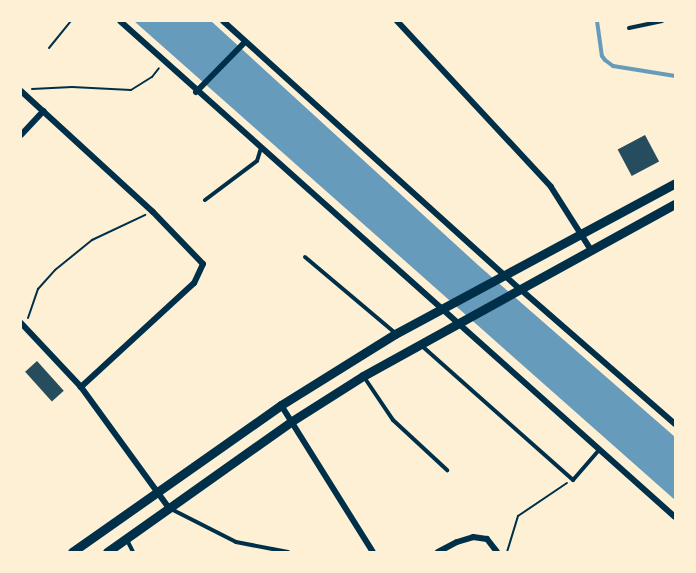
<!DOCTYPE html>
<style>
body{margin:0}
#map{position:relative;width:696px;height:573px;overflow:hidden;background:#fdf0d5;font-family:"DM Sans",sans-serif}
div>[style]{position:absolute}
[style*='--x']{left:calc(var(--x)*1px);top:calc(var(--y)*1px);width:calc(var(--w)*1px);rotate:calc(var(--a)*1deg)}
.water>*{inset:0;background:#669bbc}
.stream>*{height:4px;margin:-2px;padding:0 2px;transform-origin:2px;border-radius:2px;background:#669bbc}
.building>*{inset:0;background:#264d5e;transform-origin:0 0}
.path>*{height:2px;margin:-1px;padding:0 1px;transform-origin:1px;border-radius:1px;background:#003049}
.service>*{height:4px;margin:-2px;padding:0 2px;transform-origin:2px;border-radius:2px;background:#003049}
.minor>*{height:6px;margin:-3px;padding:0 3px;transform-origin:3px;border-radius:3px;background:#003049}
.tertiary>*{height:9px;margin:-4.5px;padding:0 4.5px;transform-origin:4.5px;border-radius:4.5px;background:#003049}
span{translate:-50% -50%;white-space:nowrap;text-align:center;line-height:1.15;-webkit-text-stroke:4.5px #fdf0d5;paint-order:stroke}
.frame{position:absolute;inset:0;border:22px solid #fdf0d5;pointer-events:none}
</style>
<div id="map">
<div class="water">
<div style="clip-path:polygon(134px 21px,211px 21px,478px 265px,675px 437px,675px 500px)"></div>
</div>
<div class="stream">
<div style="--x:597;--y:21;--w:35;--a:82"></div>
<div style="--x:602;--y:56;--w:5;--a:53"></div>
<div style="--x:605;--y:60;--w:10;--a:37"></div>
<div style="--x:613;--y:66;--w:63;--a:9.2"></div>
</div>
<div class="building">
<div style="left:645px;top:135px;width:30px;height:31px;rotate:62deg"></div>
<div style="left:37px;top:361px;width:40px;height:16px;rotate:48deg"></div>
</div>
<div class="path">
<div style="--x:49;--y:48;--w:35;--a:-51"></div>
<div style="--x:32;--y:89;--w:40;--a:-2.9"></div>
<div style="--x:72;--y:87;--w:59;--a:2.9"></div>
<div style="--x:131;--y:90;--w:25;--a:-32"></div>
<div style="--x:152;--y:77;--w:11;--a:-52"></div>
<div style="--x:28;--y:318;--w:31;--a:-71"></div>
<div style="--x:38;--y:289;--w:25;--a:-48"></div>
<div style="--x:55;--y:270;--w:48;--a:-39"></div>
<div style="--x:92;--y:240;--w:59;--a:-25.3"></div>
<div style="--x:507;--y:552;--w:38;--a:-73"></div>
<div style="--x:518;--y:516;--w:59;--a:-34"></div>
</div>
<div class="service">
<div style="--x:629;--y:28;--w:34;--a:-12"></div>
<div style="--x:205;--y:200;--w:65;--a:-36.9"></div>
<div style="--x:257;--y:161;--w:14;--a:-73"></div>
<div style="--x:305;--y:257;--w:116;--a:40.1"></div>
<div style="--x:422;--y:346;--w:202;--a:41.6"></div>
<div style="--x:573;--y:480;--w:40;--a:-49"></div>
<div style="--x:364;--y:377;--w:52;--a:56"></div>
<div style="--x:393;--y:420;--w:74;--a:42.8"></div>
<div style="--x:171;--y:509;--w:73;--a:26.9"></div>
<div style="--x:236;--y:542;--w:53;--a:10.9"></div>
<div style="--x:127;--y:540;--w:13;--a:63"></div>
</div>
<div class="minor">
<div style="--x:120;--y:21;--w:744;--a:41.79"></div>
<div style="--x:223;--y:21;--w:399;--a:42.1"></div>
<div style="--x:519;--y:288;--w:207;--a:41.1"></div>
<div style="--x:397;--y:21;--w:226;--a:47.1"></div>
<div style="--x:551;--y:187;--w:75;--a:57.6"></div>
<div style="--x:21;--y:91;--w:179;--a:42.5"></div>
<div style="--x:153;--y:212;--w:72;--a:46.1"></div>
<div style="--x:203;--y:264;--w:21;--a:115"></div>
<div style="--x:194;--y:283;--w:154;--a:137.4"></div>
<div style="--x:196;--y:92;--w:70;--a:-45.6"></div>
<div style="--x:21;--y:135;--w:33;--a:-47"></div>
<div style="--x:21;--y:323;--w:88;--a:46.8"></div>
<div style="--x:81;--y:387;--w:150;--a:54"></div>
<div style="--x:281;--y:405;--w:173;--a:58"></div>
<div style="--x:438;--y:552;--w:21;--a:-28"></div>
<div style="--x:457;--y:542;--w:17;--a:-17"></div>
<div style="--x:473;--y:537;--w:14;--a:8"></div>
<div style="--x:487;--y:539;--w:16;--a:52"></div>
</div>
<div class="tertiary">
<div style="--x:72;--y:552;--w:256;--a:-35.1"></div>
<div style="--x:281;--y:405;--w:134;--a:-31.9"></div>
<div style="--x:395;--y:334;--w:318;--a:-28.3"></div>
<div style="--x:107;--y:552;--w:227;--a:-35.3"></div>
<div style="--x:292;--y:421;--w:84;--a:-32.4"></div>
<div style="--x:363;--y:376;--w:356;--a:-28.9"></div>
</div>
<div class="frame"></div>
</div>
